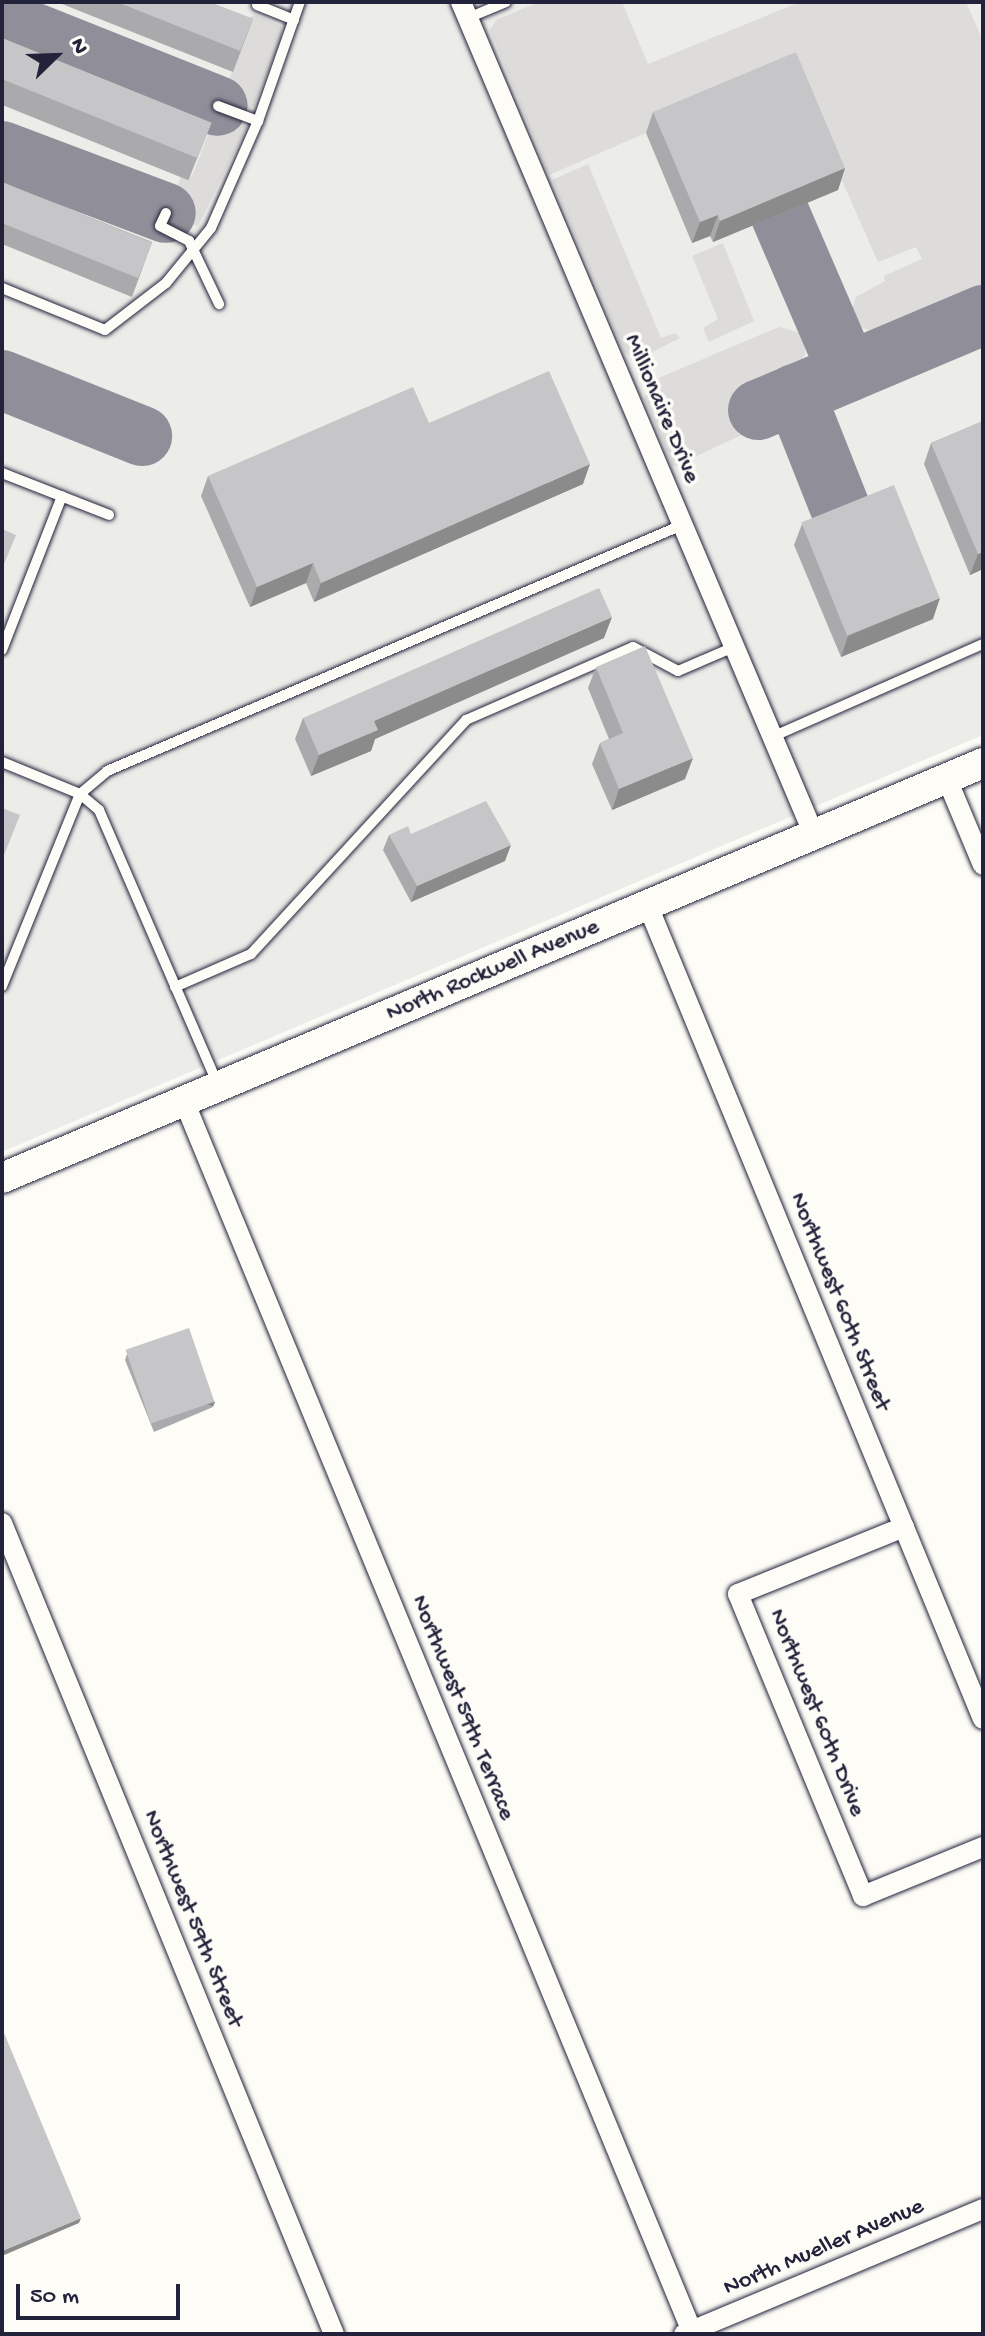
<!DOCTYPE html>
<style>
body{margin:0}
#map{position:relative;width:985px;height:2336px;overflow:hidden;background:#fdfcf7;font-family:"Gochi Hand",sans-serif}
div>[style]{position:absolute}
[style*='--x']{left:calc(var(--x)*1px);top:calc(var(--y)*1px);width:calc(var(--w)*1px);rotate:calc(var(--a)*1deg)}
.built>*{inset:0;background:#ecece9}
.green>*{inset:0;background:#dddcdb}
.taxiway>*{height:60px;margin:-30px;padding:0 30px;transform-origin:30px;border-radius:30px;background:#908f99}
.roads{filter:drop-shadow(0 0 2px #22223b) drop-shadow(0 0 2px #22223b)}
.service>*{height:10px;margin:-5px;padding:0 5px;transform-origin:5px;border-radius:5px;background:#fdfcf7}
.minor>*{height:20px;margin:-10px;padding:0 10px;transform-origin:10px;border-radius:10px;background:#fdfcf7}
.secondary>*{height:30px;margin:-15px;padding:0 15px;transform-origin:15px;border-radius:15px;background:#fdfcf7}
.wall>*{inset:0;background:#aaaaac;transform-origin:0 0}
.shaded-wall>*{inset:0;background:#8b8b8c;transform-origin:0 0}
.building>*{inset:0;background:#c6c6c8;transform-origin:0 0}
span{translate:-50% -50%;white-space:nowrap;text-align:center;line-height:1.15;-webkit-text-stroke:7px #fdfcf7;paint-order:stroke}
.street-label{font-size:24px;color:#22223b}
.frame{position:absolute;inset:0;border:4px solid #22223b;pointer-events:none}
.north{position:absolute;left:16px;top:16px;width:80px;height:80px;-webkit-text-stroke:6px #fdfcf7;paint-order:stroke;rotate:67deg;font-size:22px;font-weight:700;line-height:32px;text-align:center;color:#22223b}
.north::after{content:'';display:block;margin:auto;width:28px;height:36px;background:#22223b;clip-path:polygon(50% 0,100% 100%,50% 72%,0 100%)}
.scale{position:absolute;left:16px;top:2284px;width:164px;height:36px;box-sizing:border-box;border:4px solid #22223b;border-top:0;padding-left:10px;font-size:24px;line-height:28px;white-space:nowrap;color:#22223b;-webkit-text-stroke:6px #fdfcf7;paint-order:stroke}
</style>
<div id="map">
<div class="built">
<div style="clip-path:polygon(2px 2px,983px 2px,983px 735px,2px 1152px)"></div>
</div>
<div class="green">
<div style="clip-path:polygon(539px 2px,622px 2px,648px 64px,800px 2px,966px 2px,983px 41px,983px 287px,877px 333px,857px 326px,851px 312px,856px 297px,885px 281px,884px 276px,922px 259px,916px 247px,878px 262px,840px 176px,646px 133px,549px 175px,490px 30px,496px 20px)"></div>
<div style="clip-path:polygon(256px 15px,281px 26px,281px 40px,254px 106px,244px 111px,220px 101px,245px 41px,239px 20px)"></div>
<div style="clip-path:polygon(216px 114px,247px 127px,198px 226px,166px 214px,183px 172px,192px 176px)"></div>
<div style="clip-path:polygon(588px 164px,661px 338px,675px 333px,680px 338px,637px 360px,624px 352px,552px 180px)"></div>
<div style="clip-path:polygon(723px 243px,754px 321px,709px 342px,703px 328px,718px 319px,692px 256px)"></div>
<div style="clip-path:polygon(779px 327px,801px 333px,806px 353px,797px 365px,749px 386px,765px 424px,673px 467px,644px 399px,649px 382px)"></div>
</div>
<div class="taxiway">
<div style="--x:2;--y:20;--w:232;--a:21.7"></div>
<div style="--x:2;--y:151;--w:175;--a:20.7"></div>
<div style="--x:780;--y:214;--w:172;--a:66.7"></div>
<div style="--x:2;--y:380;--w:151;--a:21.8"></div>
<div style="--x:795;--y:394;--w:139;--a:68.4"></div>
<div style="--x:758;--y:410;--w:244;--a:-22.9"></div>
</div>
<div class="roads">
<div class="service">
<div style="--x:257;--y:5;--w:40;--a:22"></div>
<div style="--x:468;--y:18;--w:41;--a:-22.8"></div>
<div style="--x:218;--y:106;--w:43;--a:20.6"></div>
<div style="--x:166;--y:213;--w:14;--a:115"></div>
<div style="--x:160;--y:226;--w:33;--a:27"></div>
<div style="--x:189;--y:241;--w:70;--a:64.5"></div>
<div style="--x:2;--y:288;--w:111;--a:22.2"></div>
<div style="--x:105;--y:330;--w:77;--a:-37.6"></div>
<div style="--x:166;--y:283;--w:71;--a:-50.7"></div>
<div style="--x:211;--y:228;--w:117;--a:-66.3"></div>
<div style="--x:258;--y:121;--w:126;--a:-70.6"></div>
<div style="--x:2;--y:473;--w:115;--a:21.4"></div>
<div style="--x:2;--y:650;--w:165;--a:-68.7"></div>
<div style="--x:772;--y:737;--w:231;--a:-23.8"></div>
<div style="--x:2;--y:762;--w:84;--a:22.3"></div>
<div style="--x:80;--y:794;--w:25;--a:40"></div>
<div style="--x:99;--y:810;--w:300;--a:66.6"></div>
<div style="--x:2;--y:986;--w:207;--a:-67.9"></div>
<div style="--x:80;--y:794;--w:35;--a:-40"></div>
<div style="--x:107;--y:771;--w:625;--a:-23.16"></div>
<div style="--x:175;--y:987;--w:83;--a:-23.5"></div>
<div style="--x:251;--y:954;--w:318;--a:-47.4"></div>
<div style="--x:466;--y:720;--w:182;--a:-23.6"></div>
<div style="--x:633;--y:647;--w:51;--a:28.1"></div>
<div style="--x:678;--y:671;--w:61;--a:-23.2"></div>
</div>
<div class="minor">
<div style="--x:461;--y:2;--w:905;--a:67.03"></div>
<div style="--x:947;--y:779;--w:93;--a:67.3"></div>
<div style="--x:648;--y:906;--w:879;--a:67.61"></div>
<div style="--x:184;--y:1101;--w:1334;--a:67.57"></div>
<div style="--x:2;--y:1523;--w:876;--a:67.74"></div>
<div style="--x:904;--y:1527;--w:179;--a:158"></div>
<div style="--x:738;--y:1594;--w:327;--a:67.5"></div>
<div style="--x:863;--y:1896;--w:130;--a:-22.2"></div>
<div style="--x:684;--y:2334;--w:324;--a:-22.7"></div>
</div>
<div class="secondary">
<div style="--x:2;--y:1178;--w:1065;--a:-22.93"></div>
</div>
</div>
<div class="wall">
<div style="clip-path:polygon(57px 2px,209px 2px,253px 19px,233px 72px)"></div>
<div style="left:2px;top:38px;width:226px;height:62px;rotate:22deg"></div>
<div style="clip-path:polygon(653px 112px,845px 168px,838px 190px,713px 242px,710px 236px,692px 243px,646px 133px)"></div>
<div style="clip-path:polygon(2px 182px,152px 242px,132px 297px,2px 244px)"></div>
<div style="clip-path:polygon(983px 421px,983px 569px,970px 575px,924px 464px,931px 443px)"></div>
<div style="clip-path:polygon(208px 476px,583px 484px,314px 602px,306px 583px,250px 607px,201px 496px)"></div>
<div style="clip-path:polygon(802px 524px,933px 619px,841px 657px,794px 545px)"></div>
<div style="clip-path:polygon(604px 638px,375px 739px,371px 751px,311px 776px,295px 739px,303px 718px)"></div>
<div style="clip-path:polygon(596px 667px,685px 779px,612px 810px,592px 764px,600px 743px,609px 739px,588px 688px)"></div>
<div style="clip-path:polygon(411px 834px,505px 861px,411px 902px,383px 850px,389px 835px)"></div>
<div style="clip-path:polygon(127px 1354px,213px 1407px,154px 1432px,125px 1360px)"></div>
</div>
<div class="shaded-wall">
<div style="clip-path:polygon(845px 168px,838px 190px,713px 242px,720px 221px)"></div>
<div style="clip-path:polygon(718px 215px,710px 236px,692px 243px,700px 222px)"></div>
<div style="clip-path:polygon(590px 464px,583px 484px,314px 602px,321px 583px)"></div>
<div style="clip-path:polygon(983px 552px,983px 569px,970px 575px,978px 554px)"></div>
<div style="clip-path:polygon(313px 563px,306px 583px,250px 607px,257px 587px)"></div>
<div style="clip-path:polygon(940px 598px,933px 619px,841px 657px,848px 636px)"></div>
<div style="clip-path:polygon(612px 617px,604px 638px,375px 739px,371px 751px,311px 776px,319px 755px,374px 721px)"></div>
<div style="clip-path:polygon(693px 758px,685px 779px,612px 810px,619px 789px)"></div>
<div style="clip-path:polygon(511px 845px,505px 861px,411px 902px,417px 886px)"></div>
<div style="left:215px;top:1402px;width:5px;height:64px;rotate:112deg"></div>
<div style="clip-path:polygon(81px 2218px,79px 2223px,2px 2256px,2px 2251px)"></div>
</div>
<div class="building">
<div style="clip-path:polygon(117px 2px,209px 2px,253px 19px,240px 51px)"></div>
<div style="left:2px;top:38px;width:226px;height:38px;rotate:22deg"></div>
<div style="clip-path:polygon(796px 52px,845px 168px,720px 221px,718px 215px,700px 222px,653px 112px)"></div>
<div style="left:2px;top:182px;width:162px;height:38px;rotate:22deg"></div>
<div style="clip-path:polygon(549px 371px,590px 464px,321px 583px,313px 563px,257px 587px,208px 476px,413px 387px,429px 423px)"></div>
<div style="clip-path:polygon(983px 421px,983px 552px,978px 554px,931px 443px)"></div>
<div style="left:894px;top:485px;width:122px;height:100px;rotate:68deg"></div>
<div style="clip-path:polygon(2px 529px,16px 535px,2px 569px)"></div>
<div style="clip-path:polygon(599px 588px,612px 617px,374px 721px,378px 730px,319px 755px,303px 718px)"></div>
<div style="clip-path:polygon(645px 646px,693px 758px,619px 789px,600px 743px,623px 733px,596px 667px)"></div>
<div style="clip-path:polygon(486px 801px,511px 845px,417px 886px,389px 835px,408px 826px,411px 834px)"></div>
<div style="clip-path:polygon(2px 808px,20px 815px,2px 860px)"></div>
<div style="left:189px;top:1328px;width:78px;height:67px;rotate:71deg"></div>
<div style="clip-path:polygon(2px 2028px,81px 2218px,2px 2251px)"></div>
</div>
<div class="street-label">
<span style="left:661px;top:409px;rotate:67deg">Millionaire Drive</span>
<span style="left:493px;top:971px;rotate:-23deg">North Rockwell Avenue</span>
<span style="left:839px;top:1302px;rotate:68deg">Northwest 60th Street</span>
<span style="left:462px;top:1708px;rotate:68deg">Northwest 59th Terrace</span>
<span style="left:816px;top:1713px;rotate:68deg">Northwest 60th Drive</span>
<span style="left:192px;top:1919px;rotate:68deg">Northwest 59th Street</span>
<span style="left:824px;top:2248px;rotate:-23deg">North Mueller Avenue</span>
</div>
<div class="frame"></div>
<div class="north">N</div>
<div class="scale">50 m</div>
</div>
